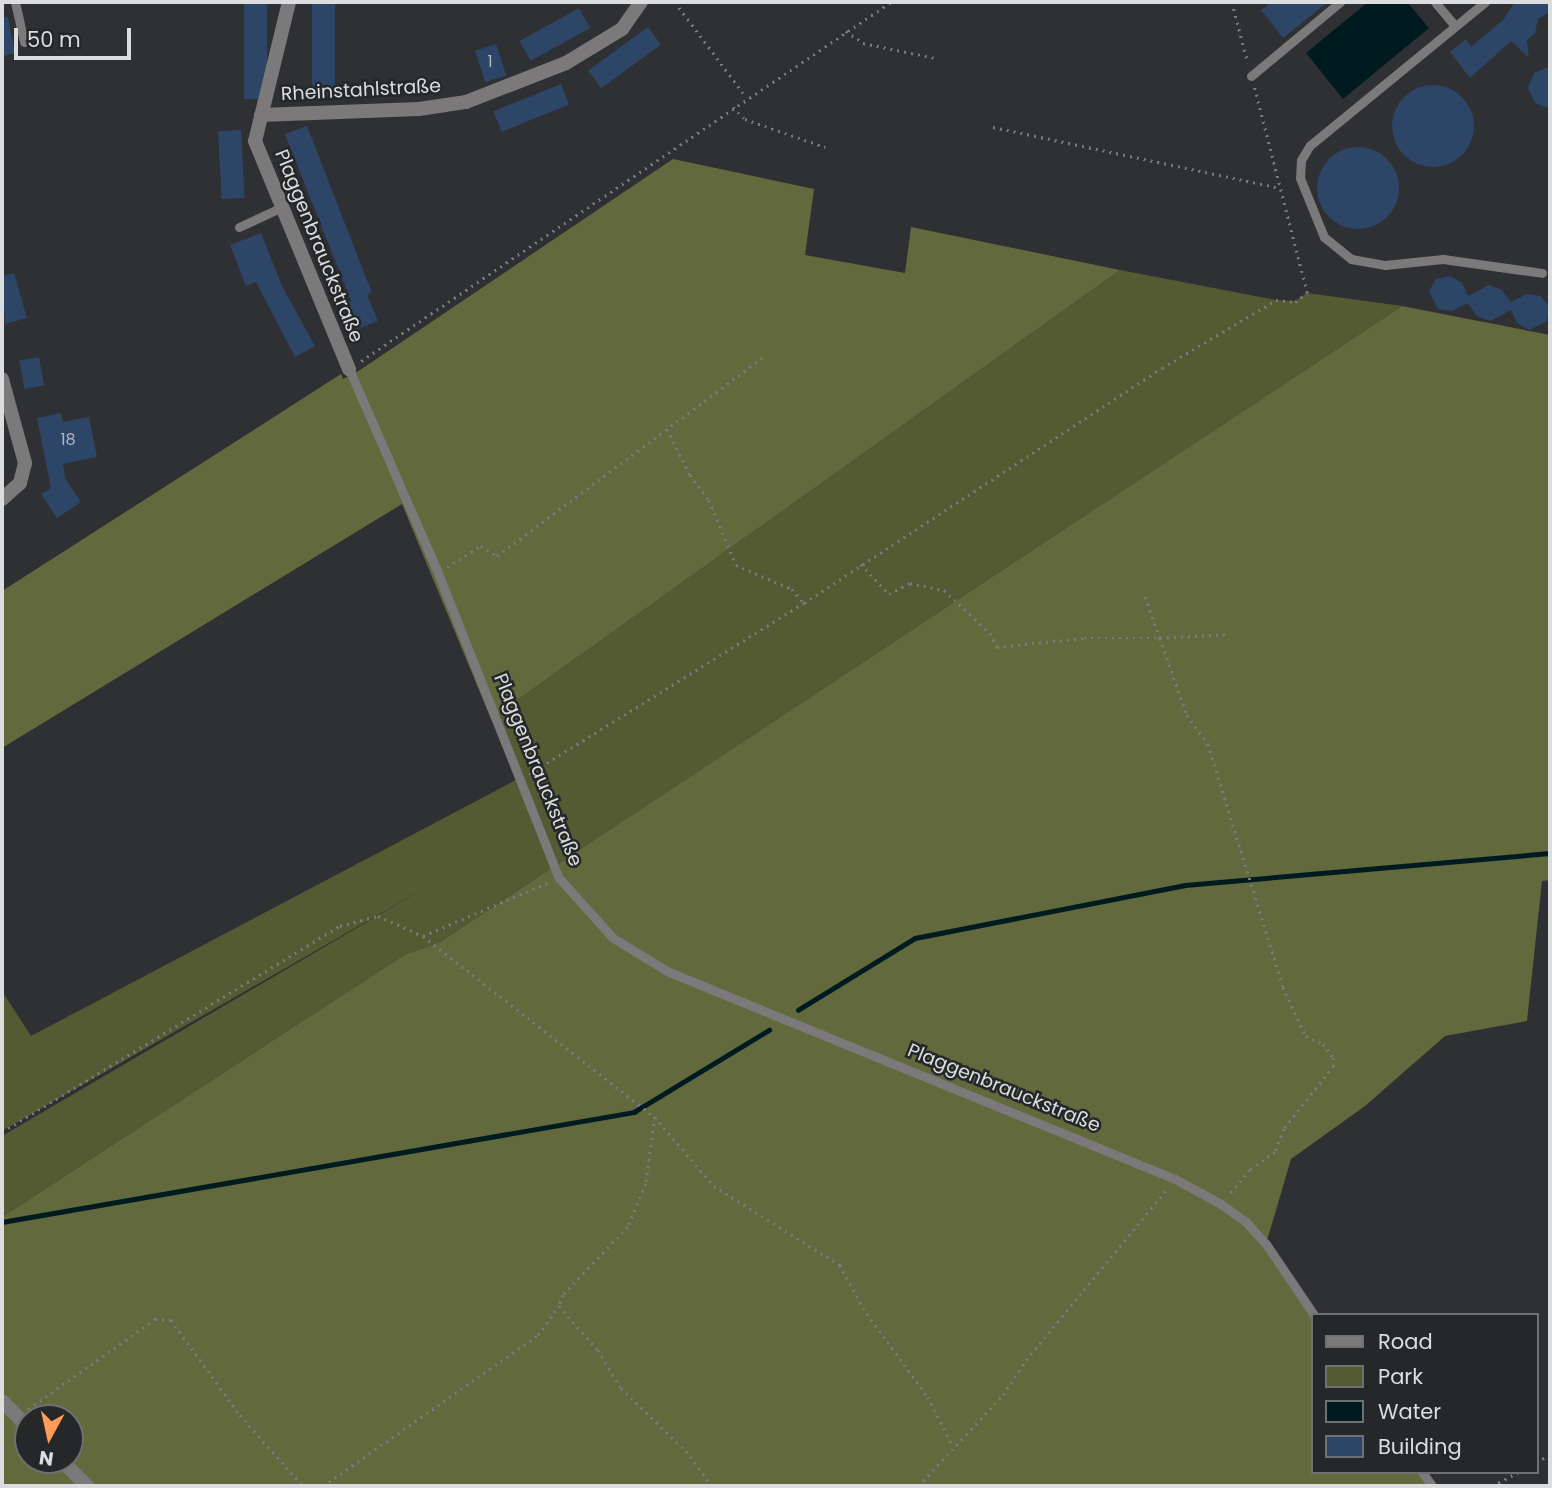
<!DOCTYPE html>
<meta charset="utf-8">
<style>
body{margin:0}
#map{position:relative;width:1552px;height:1488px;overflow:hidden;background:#2f3033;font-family:Poppins,sans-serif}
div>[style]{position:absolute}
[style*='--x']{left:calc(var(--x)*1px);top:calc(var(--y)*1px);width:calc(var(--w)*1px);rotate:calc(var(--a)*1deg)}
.green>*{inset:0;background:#545b33}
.forest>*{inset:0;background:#62693d}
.water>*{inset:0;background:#001b20}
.stream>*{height:4.5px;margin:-2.25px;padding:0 2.25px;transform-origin:2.25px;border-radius:2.25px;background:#001b20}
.building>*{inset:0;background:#2d4567;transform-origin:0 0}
.round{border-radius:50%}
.path>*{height:2.5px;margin-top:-1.25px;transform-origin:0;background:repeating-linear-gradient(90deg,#797a7d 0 2px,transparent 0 7px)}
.service>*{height:9px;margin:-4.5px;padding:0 4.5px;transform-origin:4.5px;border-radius:4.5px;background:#7b7979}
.minor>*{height:14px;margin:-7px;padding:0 7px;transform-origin:7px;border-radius:7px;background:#7b7979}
span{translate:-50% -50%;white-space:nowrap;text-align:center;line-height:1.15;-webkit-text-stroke:5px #252729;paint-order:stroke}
.number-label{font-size:16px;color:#b0b7c1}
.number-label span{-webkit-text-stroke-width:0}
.street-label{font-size:19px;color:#dcdddf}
.frame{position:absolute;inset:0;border:4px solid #dcdddf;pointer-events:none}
.legend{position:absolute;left:1311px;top:1313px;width:228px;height:161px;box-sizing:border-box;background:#252729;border:2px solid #6e7072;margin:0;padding:9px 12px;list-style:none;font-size:21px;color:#dcdddf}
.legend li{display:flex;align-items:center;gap:14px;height:35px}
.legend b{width:35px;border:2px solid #6e7072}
.north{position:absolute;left:14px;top:1404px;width:70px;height:70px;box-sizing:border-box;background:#252729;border:2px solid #6e7072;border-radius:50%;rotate:188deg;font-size:19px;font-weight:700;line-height:28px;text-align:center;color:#dcdddf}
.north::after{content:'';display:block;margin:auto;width:24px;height:32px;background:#fe9c58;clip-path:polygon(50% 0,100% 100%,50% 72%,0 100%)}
.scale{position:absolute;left:14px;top:28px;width:117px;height:32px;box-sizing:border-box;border:4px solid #dcdddf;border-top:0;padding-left:9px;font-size:21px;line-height:24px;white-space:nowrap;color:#dcdddf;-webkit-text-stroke:5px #252729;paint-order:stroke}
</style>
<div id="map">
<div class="green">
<div style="clip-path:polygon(1120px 270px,1276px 300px,1295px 301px,1307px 293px,1402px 306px,440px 942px,404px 955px,2px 1217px,2px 1136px,430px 885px,2px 1131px,2px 991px,31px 1036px,516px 780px,530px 805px,491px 719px)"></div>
</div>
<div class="forest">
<div style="clip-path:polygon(673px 159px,814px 189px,805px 255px,905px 273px,911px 227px,1120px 270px,491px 719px,402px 504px,2px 748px,2px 591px,341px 374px,343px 379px,360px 370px)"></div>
<div style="clip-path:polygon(evenodd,1402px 306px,1550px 335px,1550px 880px,1542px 881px,1527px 1021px,1445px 1036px,1365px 1106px,1291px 1159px,1266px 1244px,1312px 1315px,1312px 1472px,1422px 1472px,1432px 1486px,2px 1486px,2px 1217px,404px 955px,440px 942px,1402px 306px,28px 1418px,70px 1418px,70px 1460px,28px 1460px,28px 1418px)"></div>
</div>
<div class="water">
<div style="clip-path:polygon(1368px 2px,1407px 2px,1429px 28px,1343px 99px,1306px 53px)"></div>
</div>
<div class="stream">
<div style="--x:798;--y:1010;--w:137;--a:-31.6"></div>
<div style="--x:915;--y:938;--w:275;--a:-11.1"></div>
<div style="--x:1185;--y:885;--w:366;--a:-5"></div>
<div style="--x:2;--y:1222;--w:642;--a:-9.87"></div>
<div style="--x:634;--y:1112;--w:158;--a:-31.3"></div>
</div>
<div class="building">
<div style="left:244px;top:2px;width:23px;height:97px"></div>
<div style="left:312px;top:2px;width:23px;height:95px"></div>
<div style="clip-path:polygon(1272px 2px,1328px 2px,1283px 38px,1261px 10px)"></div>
<div style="clip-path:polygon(1550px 2px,1550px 12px,1538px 19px,1535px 33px,1527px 40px,1529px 58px,1511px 41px,1470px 78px,1450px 52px,1466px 39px,1471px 47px,1504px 19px,1514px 3px)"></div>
<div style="left:579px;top:8px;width:23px;height:68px;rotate:61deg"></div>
<div style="clip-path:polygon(8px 17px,15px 53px,2px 56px,2px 18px)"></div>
<div style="left:648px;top:27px;width:22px;height:74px;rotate:54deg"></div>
<div style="left:496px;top:44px;width:33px;height:22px;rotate:72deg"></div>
<div style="clip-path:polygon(1550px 66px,1550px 109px,1535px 103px,1528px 88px,1534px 73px)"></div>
<div style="left:561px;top:84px;width:22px;height:73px;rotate:68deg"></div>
<div class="round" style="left:1392px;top:85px;width:82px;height:82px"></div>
<div style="clip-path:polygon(307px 126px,372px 293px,367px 295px,378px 321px,355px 330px,345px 304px,351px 301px,285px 134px)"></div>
<div style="left:241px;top:130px;width:68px;height:23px;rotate:87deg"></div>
<div class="round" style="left:1317px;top:147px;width:82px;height:82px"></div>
<div style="clip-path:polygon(261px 233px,282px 286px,315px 346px,295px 357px,256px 282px,246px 286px,230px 245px)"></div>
<div style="clip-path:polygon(14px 273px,27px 318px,5px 324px,2px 276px)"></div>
<div style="clip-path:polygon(1450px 276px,1462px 283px,1468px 296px,1489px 285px,1502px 290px,1511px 302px,1527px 294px,1541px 296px,1549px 307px,1547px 321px,1529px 330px,1517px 323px,1511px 310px,1490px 321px,1477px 316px,1468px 303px,1452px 311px,1438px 309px,1429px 291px,1436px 279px)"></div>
<div style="left:39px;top:357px;width:29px;height:20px;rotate:80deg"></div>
<div style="clip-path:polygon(61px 413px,63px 422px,89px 417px,97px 457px,63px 464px,65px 478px,81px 502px,57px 518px,41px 494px,51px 488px,37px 418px)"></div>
</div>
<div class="path">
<div style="--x:675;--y:2;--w:119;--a:53.2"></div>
<div style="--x:1212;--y:2;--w:18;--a:0"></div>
<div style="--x:1232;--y:2;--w:63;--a:75.3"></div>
<div style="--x:846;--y:31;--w:21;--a:35"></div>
<div style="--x:863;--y:43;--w:74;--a:11.8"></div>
<div style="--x:733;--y:107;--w:17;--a:45"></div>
<div style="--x:745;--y:119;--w:85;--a:19.3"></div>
<div style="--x:993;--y:127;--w:293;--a:12"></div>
<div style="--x:361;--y:361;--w:640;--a:-34.11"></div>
<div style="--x:667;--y:429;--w:51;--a:63.4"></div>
<div style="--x:690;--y:475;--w:31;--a:53"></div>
<div style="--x:709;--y:500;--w:70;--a:67.4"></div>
<div style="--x:736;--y:565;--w:61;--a:23.2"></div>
<div style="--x:792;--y:589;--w:18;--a:49"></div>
<div style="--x:861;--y:564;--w:41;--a:47"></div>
<div style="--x:889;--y:594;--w:24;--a:-28"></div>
<div style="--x:910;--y:583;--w:35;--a:12"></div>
<div style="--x:944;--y:590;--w:63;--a:43.1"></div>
<div style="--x:990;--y:633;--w:16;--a:63"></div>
<div style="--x:997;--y:647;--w:87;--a:-5.9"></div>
<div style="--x:1084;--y:638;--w:76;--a:0"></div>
<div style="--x:1160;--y:638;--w:82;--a:70.7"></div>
<div style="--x:1187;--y:715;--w:36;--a:54"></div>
<div style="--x:1208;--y:744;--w:254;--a:72.8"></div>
<div style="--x:1283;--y:987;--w:54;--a:64.9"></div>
<div style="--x:1306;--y:1036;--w:19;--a:25"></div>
<div style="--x:1323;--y:1044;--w:18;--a:52"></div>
<div style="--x:1334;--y:1058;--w:8;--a:90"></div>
<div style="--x:1334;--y:1066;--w:80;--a:128.4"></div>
<div style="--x:1284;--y:1129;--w:25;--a:111"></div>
<div style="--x:1275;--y:1152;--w:31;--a:144"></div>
<div style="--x:1250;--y:1170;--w:34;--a:130"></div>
<div style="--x:447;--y:567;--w:40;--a:-32"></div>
<div style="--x:481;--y:546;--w:19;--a:32"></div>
<div style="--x:497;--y:556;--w:334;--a:-36.8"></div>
<div style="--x:1145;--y:597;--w:44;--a:69.9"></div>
<div style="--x:1160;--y:638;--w:68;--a:-3.4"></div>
<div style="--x:529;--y:774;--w:324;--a:-31.9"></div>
<div style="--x:804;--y:603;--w:428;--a:-33.3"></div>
<div style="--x:1162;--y:368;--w:133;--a:-30.8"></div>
<div style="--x:1276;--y:300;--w:19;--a:6"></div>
<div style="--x:1295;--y:302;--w:15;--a:-37"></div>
<div style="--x:1307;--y:293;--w:213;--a:-104.4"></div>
<div style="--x:423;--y:936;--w:294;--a:38"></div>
<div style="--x:655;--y:1117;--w:91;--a:49.5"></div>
<div style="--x:714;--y:1186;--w:149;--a:32.1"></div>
<div style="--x:840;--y:1265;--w:49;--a:61.9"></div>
<div style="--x:863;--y:1308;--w:110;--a:53.9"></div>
<div style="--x:928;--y:1397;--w:54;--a:63.4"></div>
<div style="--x:655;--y:1117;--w:68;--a:97.7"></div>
<div style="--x:646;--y:1184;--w:47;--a:112.7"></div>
<div style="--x:628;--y:1227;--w:94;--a:133.7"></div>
<div style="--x:563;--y:1295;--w:12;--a:110"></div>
<div style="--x:559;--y:1306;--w:59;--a:48.4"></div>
<div style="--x:598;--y:1350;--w:44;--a:58.8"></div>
<div style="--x:621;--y:1388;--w:91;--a:44.1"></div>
<div style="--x:686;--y:1451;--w:44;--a:53.4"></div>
<div style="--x:2;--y:1132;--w:396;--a:-31.4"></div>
<div style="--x:340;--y:926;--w:39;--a:-15"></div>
<div style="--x:378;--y:916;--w:49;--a:24"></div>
<div style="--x:423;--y:936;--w:137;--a:-23.2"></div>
<div style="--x:28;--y:1409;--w:156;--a:-35.3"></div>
<div style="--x:155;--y:1319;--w:16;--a:4"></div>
<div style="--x:171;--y:1320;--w:117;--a:54"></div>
<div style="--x:240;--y:1415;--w:95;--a:48.4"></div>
<div style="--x:1536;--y:1462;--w:16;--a:-27"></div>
<div style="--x:323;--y:1486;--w:263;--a:-35.1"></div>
<div style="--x:538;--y:1335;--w:36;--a:-54"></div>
<div style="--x:918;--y:1486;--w:125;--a:-47"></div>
<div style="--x:1003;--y:1395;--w:42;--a:-56.7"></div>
<div style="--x:1026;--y:1360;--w:220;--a:-50.5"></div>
<div style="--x:1492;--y:1486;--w:30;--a:-28"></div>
</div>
<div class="service">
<div style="--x:15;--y:2;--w:41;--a:77.3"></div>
<div style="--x:1435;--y:2;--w:31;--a:50"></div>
<div style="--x:1485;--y:2;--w:226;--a:140.7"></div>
<div style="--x:1310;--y:145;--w:17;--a:121"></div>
<div style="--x:1301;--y:160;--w:18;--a:93"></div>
<div style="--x:1300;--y:178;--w:64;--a:67.9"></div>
<div style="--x:1324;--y:237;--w:35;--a:39"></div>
<div style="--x:1351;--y:259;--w:35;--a:10"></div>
<div style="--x:1385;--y:265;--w:58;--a:-5.9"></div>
<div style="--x:1443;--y:259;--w:100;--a:8"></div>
<div style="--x:1251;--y:76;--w:116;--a:-39.7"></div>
<div style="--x:239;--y:227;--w:47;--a:-24.9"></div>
<div style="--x:349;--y:369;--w:223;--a:66.4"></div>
<div style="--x:438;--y:573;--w:328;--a:68.4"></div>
<div style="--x:559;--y:878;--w:81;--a:48"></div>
<div style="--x:613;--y:938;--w:66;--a:31.3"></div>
<div style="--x:669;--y:972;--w:547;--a:22.25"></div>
<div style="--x:1175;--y:1179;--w:52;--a:28.5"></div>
<div style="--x:1221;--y:1204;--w:31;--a:36"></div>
<div style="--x:1246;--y:1222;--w:30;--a:48"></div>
<div style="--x:1266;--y:1244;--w:86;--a:55.9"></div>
<div style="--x:1422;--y:1472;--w:17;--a:54"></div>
</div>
<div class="minor">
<div style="--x:289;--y:2;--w:143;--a:103.7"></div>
<div style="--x:255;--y:141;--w:247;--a:67.6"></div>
<div style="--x:261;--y:115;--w:158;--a:-2.2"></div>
<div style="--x:419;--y:109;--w:48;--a:-8.5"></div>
<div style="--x:466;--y:102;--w:107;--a:-21.3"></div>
<div style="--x:566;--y:63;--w:66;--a:-31.3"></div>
<div style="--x:622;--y:29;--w:33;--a:-55"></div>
<div style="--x:2;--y:379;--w:87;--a:74.7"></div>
<div style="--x:25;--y:463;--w:21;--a:104"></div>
<div style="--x:20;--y:483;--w:24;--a:138"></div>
<div style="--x:2;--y:1401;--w:37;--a:45"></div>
<div style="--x:61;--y:1460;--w:37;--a:45"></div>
</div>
<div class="number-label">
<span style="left:490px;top:62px">1</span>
<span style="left:68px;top:440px">18</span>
</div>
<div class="street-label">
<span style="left:361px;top:90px;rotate:-3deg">Rheinstahlstraße</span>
<span style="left:319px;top:246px;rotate:68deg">Plaggenbrauckstraße</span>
<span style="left:538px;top:770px;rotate:68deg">Plaggenbrauckstraße</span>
<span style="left:1004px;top:1088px;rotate:22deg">Plaggenbrauckstraße</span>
</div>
<div class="frame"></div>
<ul class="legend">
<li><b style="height:9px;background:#7b7979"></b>Road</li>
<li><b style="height:19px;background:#545b33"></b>Park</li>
<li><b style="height:19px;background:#001b20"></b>Water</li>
<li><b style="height:19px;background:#2d4567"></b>Building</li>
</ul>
<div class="north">N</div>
<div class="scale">50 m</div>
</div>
